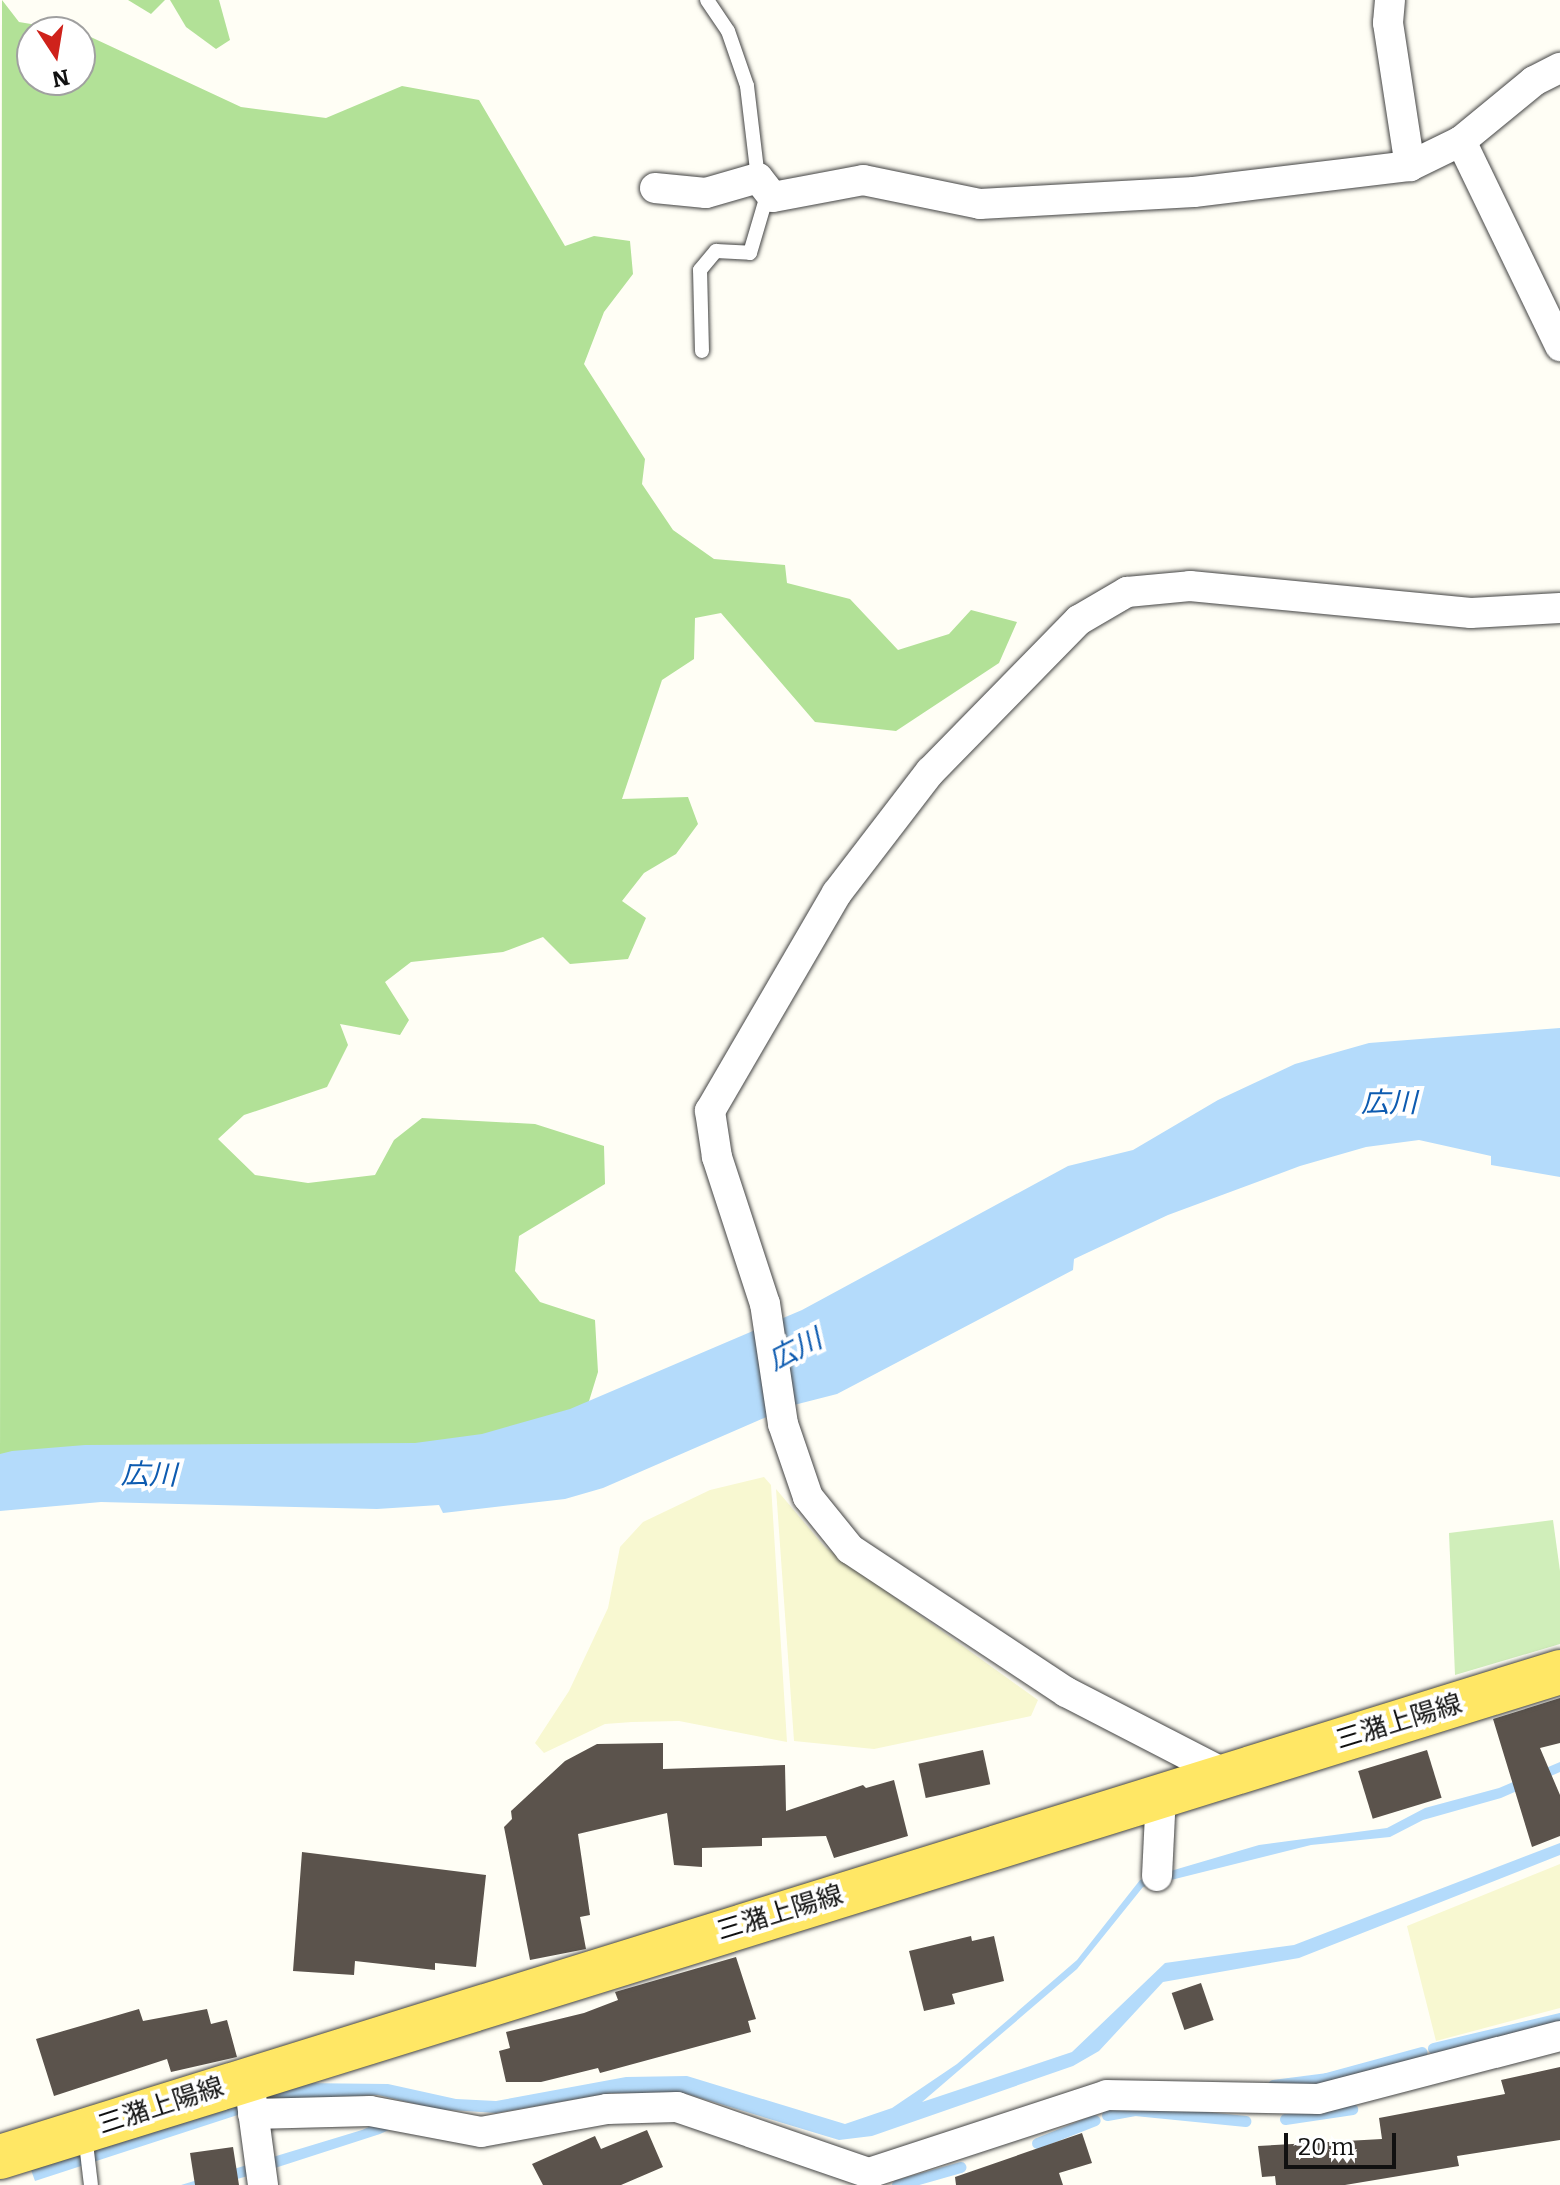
<!DOCTYPE html>
<meta charset="utf-8">
<style>
body{margin:0}
#map{position:relative;width:1560px;height:2185px;overflow:hidden;background:#fffef5;font-family:Bitter,"Noto Sans JP",serif}
div>[style]{position:absolute}
[style*='--x']{left:calc(var(--x)*1px);top:calc(var(--y)*1px);width:calc(var(--w)*1px);rotate:calc(var(--a)*1deg)}
.farmland>*{inset:0;background:#f8f8d1}
.green>*{inset:0;background:#d0eeba}
.forest>*{inset:0;background:#b2e197}
.water>*{inset:0;background:#b4dbfb}
.stream>*{height:11px;margin:-5.5px;padding:0 5.5px;transform-origin:5.5px;border-radius:5.5px;background:#b4dbfb}
.building>*{inset:0;background:#5b534c;transform-origin:0 0}
.roads{filter:drop-shadow(0 0 2px #444) drop-shadow(0 0 2px #444)}
.service>*{height:14px;margin:-7px;padding:0 7px;transform-origin:7px;border-radius:7px;background:#fff}
.minor>*{height:30px;margin:-15px;padding:0 15px;transform-origin:15px;border-radius:15px;background:#fff}
.primary>*{height:44px;margin:-22px;padding:0 22px;transform-origin:22px;border-radius:22px;background:#ffe765}
span{translate:-50% -50%;white-space:nowrap;text-align:center;line-height:1.15;-webkit-text-stroke:8px #fff;paint-order:stroke}
.street-label{font-size:26px;color:#111}
.water-label{font-size:28px;color:#0d5bb0;font-style:italic}
.north{position:absolute;left:16px;top:16px;width:80px;height:80px;box-sizing:border-box;background:#fff;border:2px solid #a0a0a0;border-radius:50%;rotate:168deg;font-size:22px;font-weight:700;line-height:32px;text-align:center;color:#111}
.north::after{content:'';display:block;margin:auto;width:28px;height:36px;background:#cf221b;clip-path:polygon(50% 0,100% 100%,50% 72%,0 100%)}
.scale{position:absolute;left:1284px;top:2133px;width:112px;height:36px;box-sizing:border-box;border:4px solid #111;border-top:0;padding-left:10px;font-size:24px;line-height:28px;white-space:nowrap;color:#111;-webkit-text-stroke:6px #fff;paint-order:stroke}
</style>
<div id="map">
<div class="farmland">
<div style="clip-path:polygon(764px 1477px,771px 1485px,787px 1742px,679px 1721px,632px 1722px,605px 1724px,544px 1753px,535px 1743px,569px 1691px,608px 1608px,620px 1547px,643px 1522px,710px 1490px)"></div>
<div style="clip-path:polygon(776px 1489px,825px 1547px,1038px 1700px,1031px 1716px,874px 1749px,794px 1741px)"></div>
<div style="clip-path:polygon(1560px 1864px,1560px 2008px,1436px 2041px,1407px 1926px)"></div>
</div>
<div class="green">
<div style="clip-path:polygon(1553px 1520px,1560px 1571px,1560px 1644px,1455px 1675px,1449px 1533px)"></div>
</div>
<div class="forest">
<div style="clip-path:polygon(2px 0,19px 22px,79px 32px,32px 32px,32px 80px,80px 80px,80px 32px,241px 107px,326px 118px,402px 86px,479px 100px,565px 246px,594px 236px,630px 241px,633px 274px,604px 312px,584px 364px,645px 459px,642px 484px,673px 530px,714px 559px,785px 565px,787px 583px,850px 599px,898px 650px,949px 634px,971px 610px,1017px 622px,999px 663px,896px 731px,815px 722px,721px 613px,695px 618px,694px 659px,662px 680px,622px 799px,688px 797px,698px 824px,676px 854px,644px 873px,622px 901px,646px 918px,628px 959px,570px 964px,543px 937px,503px 952px,411px 962px,385px 982px,409px 1020px,400px 1035px,340px 1024px,348px 1045px,327px 1087px,244px 1115px,218px 1139px,255px 1175px,308px 1183px,375px 1175px,394px 1140px,422px 1118px,535px 1124px,604px 1146px,605px 1184px,519px 1236px,515px 1271px,540px 1302px,595px 1320px,598px 1372px,581px 1427px,194px 1473px,0 1464px)"></div>
<div style="clip-path:polygon(128px 0,165px 0,151px 14px)"></div>
<div style="clip-path:polygon(170px 0,219px 0,230px 40px,216px 49px,186px 27px)"></div>
</div>
<div class="water">
<div style="clip-path:polygon(1560px 1028px,1560px 1177px,1491px 1165px,1491px 1156px,1419px 1140px,1366px 1147px,1300px 1166px,1168px 1215px,1074px 1259px,1073px 1270px,837px 1394px,794px 1405px,603px 1488px,565px 1499px,443px 1513px,439px 1505px,377px 1509px,101px 1502px,0 1511px,0 1454px,12px 1451px,85px 1445px,415px 1443px,482px 1434px,570px 1409px,802px 1310px,1068px 1166px,1133px 1150px,1218px 1100px,1295px 1064px,1369px 1043px)"></div>
<div style="clip-path:polygon(1560px 1762px,1560px 1772px,1501px 1798px,1423px 1820px,1390px 1837px,1311px 1845px,1143px 1887px,1077px 1969px,922px 2102px,1072px 2052px,1165px 1963px,1294px 1945px,1560px 1843px,1560px 1855px,1299px 1958px,1163px 1982px,1099px 2051px,1073px 2066px,872px 2136px,839px 2140px,684px 2093px,611px 2093px,496px 2113px,435px 2109px,380px 2134px,275px 2168px,217px 2185px,181px 2185px,362px 2130px,420px 2105px,378px 2095px,287px 2099px,35px 2181px,31px 2170px,299px 2083px,388px 2084px,456px 2099px,496px 2101px,626px 2077px,687px 2076px,845px 2124px,892px 2108px,957px 2064px,1077px 1960px,1140px 1880px,1259px 1845px,1387px 1828px,1425px 1808px,1499px 1788px)"></div>
</div>
<div class="stream">
<div style="--x:1433;--y:2048;--w:130;--a:-13.3"></div>
<div style="--x:1273;--y:2085;--w:53;--a:-7.5"></div>
<div style="--x:1326;--y:2078;--w:99;--a:-15.2"></div>
<div style="--x:1107;--y:2115;--w:28;--a:-10"></div>
<div style="--x:1135;--y:2110;--w:111;--a:5.7"></div>
<div style="--x:1285;--y:2119;--w:68;--a:-8.5"></div>
<div style="--x:1037;--y:2143;--w:62;--a:-21.6"></div>
<div style="--x:897;--y:2185;--w:66;--a:-15.9"></div>
</div>
<div class="building">
<div style="clip-path:polygon(1560px 1698px,1560px 1743px,1540px 1748px,1560px 1795px,1560px 1836px,1532px 1847px,1493px 1719px)"></div>
<div style="clip-path:polygon(663px 1743px,663px 1769px,785px 1765px,786px 1811px,863px 1785px,866px 1788px,894px 1780px,908px 1836px,834px 1858px,826px 1836px,762px 1838px,762px 1846px,702px 1848px,702px 1867px,674px 1865px,667px 1813px,578px 1834px,590px 1915px,580px 1917px,586px 1949px,530px 1960px,504px 1827px,512px 1819px,511px 1811px,565px 1761px,597px 1744px)"></div>
<div style="left:983px;top:1750px;width:35px;height:66px;rotate:78deg"></div>
<div style="left:1427px;top:1750px;width:50px;height:72px;rotate:73deg"></div>
<div style="clip-path:polygon(302px 1852px,486px 1875px,476px 1967px,435px 1963px,435px 1970px,355px 1961px,354px 1975px,293px 1971px)"></div>
<div style="clip-path:polygon(971px 1936px,972px 1941px,994px 1936px,1004px 1981px,952px 1994px,955px 2004px,924px 2011px,909px 1951px)"></div>
<div style="clip-path:polygon(736px 1957px,756px 2019px,748px 2021px,751px 2032px,600px 2073px,598px 2068px,541px 2082px,506px 2082px,499px 2051px,510px 2048px,506px 2032px,584px 2013px,618px 2000px,615px 1992px)"></div>
<div style="left:1201px;top:1983px;width:39px;height:31px;rotate:71deg"></div>
<div style="clip-path:polygon(139px 2009px,143px 2021px,207px 2009px,211px 2024px,227px 2020px,237px 2057px,171px 2072px,167px 2059px,54px 2096px,36px 2039px)"></div>
<div style="clip-path:polygon(1560px 2067px,1560px 2140px,1457px 2156px,1459px 2166px,1345px 2185px,1276px 2185px,1275px 2176px,1262px 2177px,1258px 2146px,1382px 2139px,1379px 2118px,1505px 2094px,1501px 2080px)"></div>
<div style="clip-path:polygon(647px 2130px,663px 2167px,621px 2185px,543px 2185px,532px 2164px,595px 2136px,601px 2149px)"></div>
<div style="clip-path:polygon(1082px 2133px,1092px 2163px,1059px 2173px,1063px 2185px,956px 2185px,955px 2177px)"></div>
<div style="clip-path:polygon(233px 2147px,239px 2185px,195px 2185px,190px 2153px)"></div>
</div>
<div class="roads">
<div class="service">
<div style="--x:707;--y:0;--w:37;--a:56"></div>
<div style="--x:728;--y:31;--w:58;--a:70.9"></div>
<div style="--x:747;--y:86;--w:93;--a:83.2"></div>
<div style="--x:702;--y:351;--w:81;--a:-91.4"></div>
<div style="--x:700;--y:270;--w:25;--a:-50"></div>
<div style="--x:716;--y:251;--w:34;--a:3"></div>
<div style="--x:750;--y:253;--w:64;--a:-73.6"></div>
<div style="--x:85;--y:2135;--w:50;--a:83.2"></div>
</div>
<div class="minor">
<div style="--x:1390;--y:0;--w:23;--a:95"></div>
<div style="--x:1388;--y:23;--w:145;--a:81.3"></div>
<div style="--x:1461;--y:141;--w:228;--a:64.2"></div>
<div style="--x:655;--y:188;--w:51;--a:5.6"></div>
<div style="--x:706;--y:193;--w:54;--a:-16.1"></div>
<div style="--x:758;--y:178;--w:24;--a:52"></div>
<div style="--x:773;--y:197;--w:92;--a:-10.7"></div>
<div style="--x:863;--y:180;--w:119;--a:11.6"></div>
<div style="--x:980;--y:204;--w:214;--a:-3.2"></div>
<div style="--x:1194;--y:192;--w:218;--a:-6.9"></div>
<div style="--x:1410;--y:166;--w:57;--a:-26.1"></div>
<div style="--x:1461;--y:141;--w:94;--a:-39.4"></div>
<div style="--x:1534;--y:81;--w:29;--a:-27"></div>
<div style="--x:1227;--y:1775;--w:181;--a:-152.7"></div>
<div style="--x:1066;--y:1692;--w:259;--a:-146.5"></div>
<div style="--x:850;--y:1549;--w:67;--a:-128.9"></div>
<div style="--x:808;--y:1497;--w:77;--a:-108.9"></div>
<div style="--x:783;--y:1424;--w:121;--a:-98.5"></div>
<div style="--x:765;--y:1304;--w:155;--a:-108.1"></div>
<div style="--x:717;--y:1157;--w:47;--a:-98.7"></div>
<div style="--x:710;--y:1111;--w:252;--a:-59.8"></div>
<div style="--x:837;--y:893;--w:153;--a:-52.5"></div>
<div style="--x:930;--y:772;--w:213;--a:-45.6"></div>
<div style="--x:1079;--y:620;--w:56;--a:-30.3"></div>
<div style="--x:1127;--y:592;--w:63;--a:-5.4"></div>
<div style="--x:1190;--y:586;--w:282;--a:5.5"></div>
<div style="--x:1471;--y:613;--w:89;--a:-3.2"></div>
<div style="--x:1157;--y:1876;--w:81;--a:-87.2"></div>
<div style="--x:251;--y:2096;--w:90;--a:82.3"></div>
<div style="--x:253;--y:2114;--w:117;--a:-1.5"></div>
<div style="--x:370;--y:2111;--w:113;--a:10.7"></div>
<div style="--x:481;--y:2132;--w:128;--a:-10.3"></div>
<div style="--x:607;--y:2109;--w:70;--a:-1.6"></div>
<div style="--x:677;--y:2107;--w:203;--a:19"></div>
<div style="--x:869;--y:2173;--w:250;--a:-18.1"></div>
<div style="--x:1107;--y:2095;--w:211;--a:1.1"></div>
<div style="--x:1318;--y:2099;--w:250;--a:-14.6"></div>
</div>
<div class="primary">
<div style="--x:0;--y:2157;--w:1634;--a:-17.27"></div>
</div>
</div>
<div class="street-label">
<span style="left:1399px;top:1722px;rotate:-17deg">三潴上陽線</span>
<span style="left:780px;top:1913px;rotate:-17deg">三潴上陽線</span>
<span style="left:161px;top:2106px;rotate:-18deg">三潴上陽線</span>
</div>
<div class="water-label">
<span style="left:1389px;top:1103px">広川</span>
<span style="left:795px;top:1350px;rotate:-27deg">広川</span>
<span style="left:149px;top:1475px;rotate:1deg">広川</span>
</div>
<div class="north">N</div>
<div class="scale">20 m</div>
</div>
